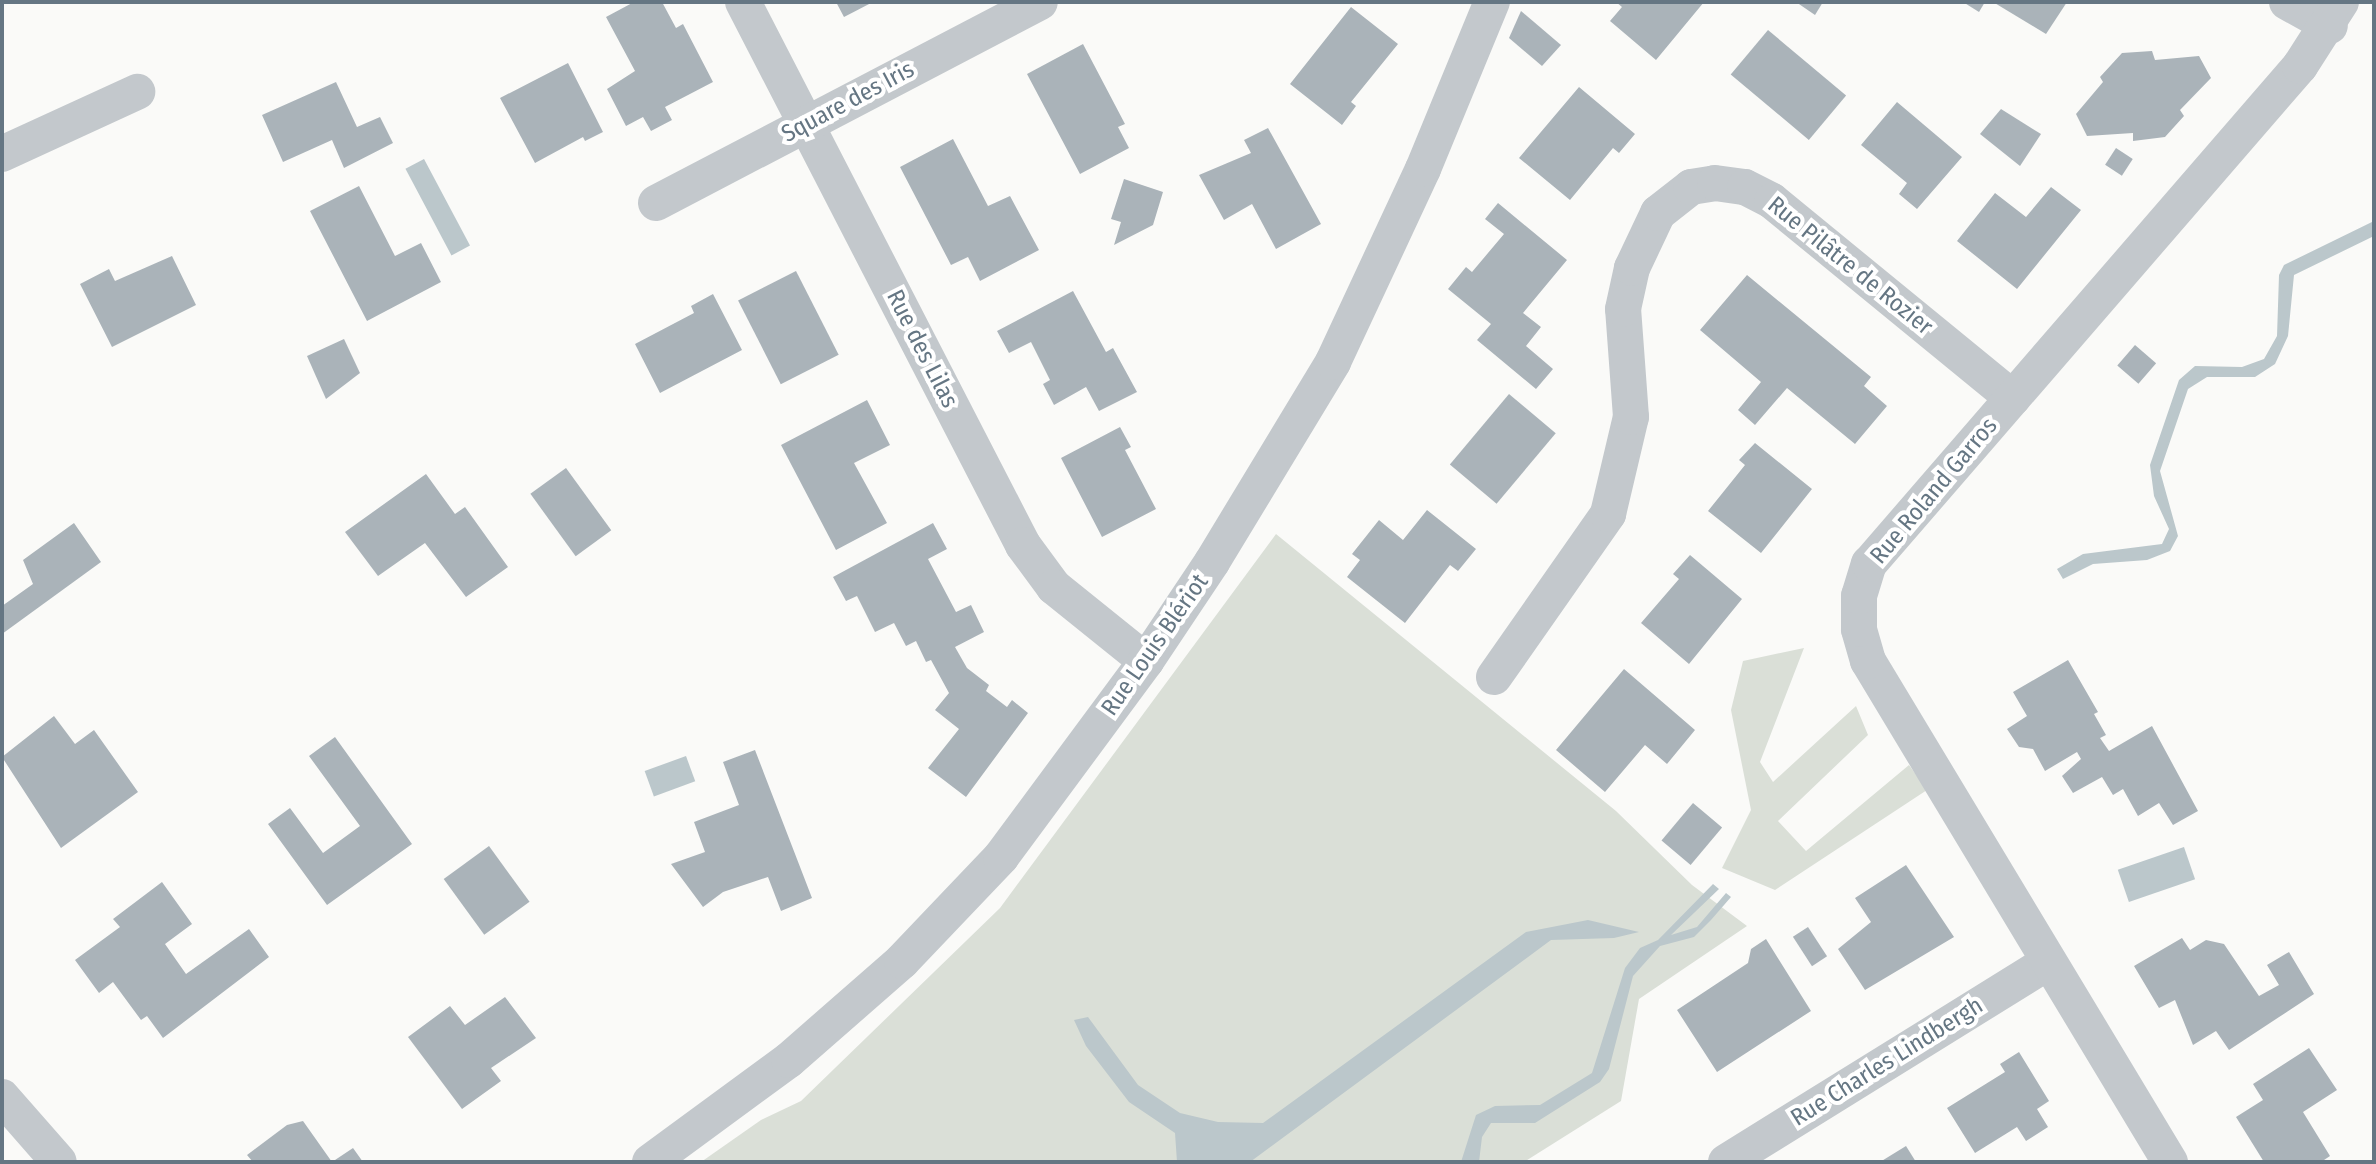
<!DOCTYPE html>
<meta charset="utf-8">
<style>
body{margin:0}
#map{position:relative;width:2376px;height:1164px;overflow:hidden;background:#fafaf8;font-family:"Fira Sans Condensed",sans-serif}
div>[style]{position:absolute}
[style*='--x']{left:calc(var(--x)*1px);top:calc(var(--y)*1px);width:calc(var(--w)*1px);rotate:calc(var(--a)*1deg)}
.green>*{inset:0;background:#dadfd7}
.water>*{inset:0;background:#bbc7cb;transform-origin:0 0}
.building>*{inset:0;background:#aab3b9;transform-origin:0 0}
.street>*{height:36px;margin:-18px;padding:0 18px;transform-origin:18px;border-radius:18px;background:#c3c8cc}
span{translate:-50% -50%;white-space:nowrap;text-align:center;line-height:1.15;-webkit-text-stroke:8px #fff;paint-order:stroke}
.street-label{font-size:24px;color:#657683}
.frame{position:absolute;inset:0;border:4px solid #657683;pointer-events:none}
</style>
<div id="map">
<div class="green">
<div style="clip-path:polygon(1276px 534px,1616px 811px,1692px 885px,1747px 926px,1639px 999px,1621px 1101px,1524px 1162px,701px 1162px,761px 1120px,801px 1101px,1000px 908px)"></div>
<div style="clip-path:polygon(1804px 648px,1760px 762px,1773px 782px,1856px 706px,1868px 735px,1778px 821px,1806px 851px,1909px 765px,1927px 790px,1775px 890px,1722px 868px,1751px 810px,1731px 710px,1743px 661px)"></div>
</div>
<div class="water">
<div style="left:424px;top:159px;width:98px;height:21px;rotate:62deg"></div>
<div style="clip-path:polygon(2374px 221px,2374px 236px,2294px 275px,2288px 336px,2275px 364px,2255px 377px,2207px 377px,2188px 389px,2160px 471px,2178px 536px,2170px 551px,2147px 560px,2093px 564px,2063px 579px,2057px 569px,2083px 554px,2162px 544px,2169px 529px,2154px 496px,2150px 465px,2179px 380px,2195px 366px,2242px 367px,2264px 359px,2277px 336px,2279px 275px,2284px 265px)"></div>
<div style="left:686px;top:756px;width:27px;height:44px;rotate:70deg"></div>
<div style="left:2184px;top:847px;width:34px;height:70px;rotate:71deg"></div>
<div style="clip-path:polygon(1713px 884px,1719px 889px,1671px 935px,1697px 927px,1726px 893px,1731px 897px,1711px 920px,1694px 937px,1660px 946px,1633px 976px,1609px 1069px,1600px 1082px,1535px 1123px,1491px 1123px,1482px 1137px,1479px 1162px,1461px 1162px,1476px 1115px,1495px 1106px,1540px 1105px,1592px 1073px,1625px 968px,1640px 948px,1658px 940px)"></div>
<div style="clip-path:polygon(1588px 920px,1639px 932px,1614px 938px,1551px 940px,1250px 1162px,1177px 1162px,1175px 1133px,1129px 1102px,1086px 1046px,1074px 1020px,1088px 1017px,1138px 1085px,1180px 1113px,1218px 1122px,1263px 1123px,1526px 932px)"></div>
</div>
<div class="building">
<div style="clip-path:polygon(634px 2px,662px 2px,676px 28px,683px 24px,713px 82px,665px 107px,672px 120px,651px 131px,643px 117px,626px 126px,607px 89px,635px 71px,606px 17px)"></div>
<div style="clip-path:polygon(836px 2px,873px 2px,844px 17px)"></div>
<div style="clip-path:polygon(1616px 2px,1704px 2px,1656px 60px,1610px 21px,1622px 7px)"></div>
<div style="clip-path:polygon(1796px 2px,1823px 2px,1815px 15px)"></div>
<div style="clip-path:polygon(1963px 2px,1985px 2px,1979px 12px)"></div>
<div style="clip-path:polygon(1993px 2px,2067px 2px,2046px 34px)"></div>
<div style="clip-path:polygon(1351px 7px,1398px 44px,1351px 102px,1356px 106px,1342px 125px,1290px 84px)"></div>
<div style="clip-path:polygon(1521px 11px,1561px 45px,1542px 66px,1509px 38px)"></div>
<div style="left:1768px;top:30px;width:102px;height:58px;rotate:40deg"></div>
<div style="clip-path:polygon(1083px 44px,1125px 124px,1118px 127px,1129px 148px,1080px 174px,1027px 74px)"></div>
<div style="clip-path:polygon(2152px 51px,2155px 60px,2199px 56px,2211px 78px,2180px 110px,2184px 116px,2165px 137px,2133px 141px,2133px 133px,2087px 136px,2076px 114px,2103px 82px,2100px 77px,2122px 53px)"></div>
<div style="clip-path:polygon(568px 63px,603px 132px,585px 141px,583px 137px,535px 163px,500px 98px)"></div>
<div style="clip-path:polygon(336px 82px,357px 127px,380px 117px,393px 143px,344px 168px,332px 140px,283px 162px,262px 115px)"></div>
<div style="clip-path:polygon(1579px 87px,1635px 134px,1619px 153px,1613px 148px,1570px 200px,1519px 158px)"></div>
<div style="clip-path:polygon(1897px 102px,1962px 157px,1917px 209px,1899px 194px,1907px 183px,1861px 145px)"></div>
<div style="clip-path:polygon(2001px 109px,2041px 134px,2020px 166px,1980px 134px)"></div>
<div style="clip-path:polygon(1268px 128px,1321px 224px,1276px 249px,1252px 204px,1224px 220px,1199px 175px,1251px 153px,1244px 140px)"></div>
<div style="clip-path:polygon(953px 139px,988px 206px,1010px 196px,1039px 250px,980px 281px,968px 257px,951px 265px,900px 167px)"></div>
<div style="left:2116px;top:148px;width:20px;height:20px;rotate:33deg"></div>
<div style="clip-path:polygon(1124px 179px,1163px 192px,1153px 225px,1114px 245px,1121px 222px,1111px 219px)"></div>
<div style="clip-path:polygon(359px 186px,395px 256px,421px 243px,441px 282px,367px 321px,310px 211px)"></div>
<div style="clip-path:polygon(2051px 187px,2081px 210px,2017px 289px,1957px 241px,1995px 193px,2026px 217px)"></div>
<div style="clip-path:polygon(1498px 203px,1567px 260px,1523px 313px,1541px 327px,1526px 346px,1553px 369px,1536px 389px,1477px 340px,1491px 324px,1448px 289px,1466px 267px,1472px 272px,1504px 234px,1485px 219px)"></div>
<div style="clip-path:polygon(172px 256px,196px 305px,112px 347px,80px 284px,109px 269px,115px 281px)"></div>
<div style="left:796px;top:271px;width:94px;height:65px;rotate:63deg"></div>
<div style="clip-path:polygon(1747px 275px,1871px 377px,1864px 386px,1887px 406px,1855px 444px,1787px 388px,1755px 425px,1738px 410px,1761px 382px,1700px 330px)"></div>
<div style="clip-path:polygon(1073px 291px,1106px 352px,1113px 348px,1137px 392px,1099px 411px,1086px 387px,1054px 405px,1043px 384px,1050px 380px,1031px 342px,1009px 353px,997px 331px)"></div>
<div style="clip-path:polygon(713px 294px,742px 350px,660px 393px,635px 344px,694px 313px,691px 306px)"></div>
<div style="clip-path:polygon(344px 339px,360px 373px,326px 399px,307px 356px)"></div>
<div style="left:2135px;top:345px;width:28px;height:27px;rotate:41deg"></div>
<div style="left:1509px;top:394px;width:61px;height:92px;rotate:40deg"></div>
<div style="clip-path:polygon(867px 400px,890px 445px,854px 463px,887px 523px,836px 550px,781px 445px)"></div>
<div style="clip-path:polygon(1120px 427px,1131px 447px,1125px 450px,1156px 509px,1102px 537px,1061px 458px)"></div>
<div style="clip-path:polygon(1755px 443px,1812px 489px,1761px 553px,1708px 511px,1745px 465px,1739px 460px)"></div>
<div style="left:566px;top:468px;width:77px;height:44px;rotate:54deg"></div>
<div style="clip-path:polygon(426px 474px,455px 514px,465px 507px,508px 567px,466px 597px,425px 543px,378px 576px,345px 532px)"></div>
<div style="clip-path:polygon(1427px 510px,1476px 549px,1458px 571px,1450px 565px,1405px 623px,1347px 577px,1360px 560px,1352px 554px,1379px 520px,1403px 540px)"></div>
<div style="clip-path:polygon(74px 523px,101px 562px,2px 634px,2px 606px,33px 584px,23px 560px)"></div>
<div style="clip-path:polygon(933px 523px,947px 549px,928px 559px,956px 612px,971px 605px,984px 632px,955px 647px,967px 668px,989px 685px,986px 691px,1007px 707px,1012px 700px,1028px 713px,966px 797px,928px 768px,959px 729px,935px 710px,949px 693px,931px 660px,926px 662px,916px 641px,906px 646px,894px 623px,875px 632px,857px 596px,846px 601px,833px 577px)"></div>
<div style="clip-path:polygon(1690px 555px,1742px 599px,1689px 664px,1641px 623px,1679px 579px,1673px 574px)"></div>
<div style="clip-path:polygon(2068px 660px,2098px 712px,2094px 714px,2106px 735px,2100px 738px,2109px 751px,2152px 726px,2198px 811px,2173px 825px,2159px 803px,2138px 816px,2123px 789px,2113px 795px,2102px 777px,2073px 793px,2062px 776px,2081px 759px,2077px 752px,2045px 771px,2033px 749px,2019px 747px,2007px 729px,2027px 716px,2013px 692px)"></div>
<div style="clip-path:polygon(1624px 669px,1695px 730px,1667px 764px,1645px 745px,1605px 792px,1556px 750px)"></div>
<div style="clip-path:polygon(54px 716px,75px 744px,94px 730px,138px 792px,61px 848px,2px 757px)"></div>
<div style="clip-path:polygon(335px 737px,412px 844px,327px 905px,268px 824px,290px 808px,323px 853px,360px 826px,309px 756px)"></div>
<div style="clip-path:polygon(755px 750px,812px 898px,781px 911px,768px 877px,723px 892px,703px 907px,671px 864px,705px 852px,694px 822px,739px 805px,723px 762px)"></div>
<div style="left:1693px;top:803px;width:38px;height:49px;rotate:40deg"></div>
<div style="left:489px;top:846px;width:69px;height:56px;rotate:54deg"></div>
<div style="clip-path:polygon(1906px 865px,1954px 937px,1865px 990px,1838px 949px,1871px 922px,1855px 898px)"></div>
<div style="clip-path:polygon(162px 882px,192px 924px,165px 944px,186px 974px,249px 929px,269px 957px,163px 1038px,147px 1016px,141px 1020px,113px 982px,99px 993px,75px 960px,120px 927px,113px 919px)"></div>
<div style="left:1808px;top:927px;width:35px;height:18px;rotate:57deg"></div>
<div style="clip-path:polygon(2182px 938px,2190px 950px,2206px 940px,2224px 944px,2259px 996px,2279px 985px,2267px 965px,2289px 952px,2314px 994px,2229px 1050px,2216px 1031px,2193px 1045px,2175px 1000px,2159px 1008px,2134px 966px)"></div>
<div style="clip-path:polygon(1766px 939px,1811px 1011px,1717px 1072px,1677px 1010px,1748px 963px,1751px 949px)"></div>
<div style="clip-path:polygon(505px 997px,536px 1038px,491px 1068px,501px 1081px,462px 1109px,408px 1037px,450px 1006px,465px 1025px)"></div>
<div style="clip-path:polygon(2309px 1048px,2337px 1090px,2303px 1112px,2330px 1156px,2321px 1162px,2264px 1162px,2236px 1117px,2263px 1100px,2253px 1084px)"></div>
<div style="clip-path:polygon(2019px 1052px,2049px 1101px,2037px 1109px,2048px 1127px,2026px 1141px,2017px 1127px,1975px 1153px,1947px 1108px,2005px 1072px,2000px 1064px)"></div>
<div style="clip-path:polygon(303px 1121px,332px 1162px,353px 1148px,363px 1162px,253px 1162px,247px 1155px,287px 1125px)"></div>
<div style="clip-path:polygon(1906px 1146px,1916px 1162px,1880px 1162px)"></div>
</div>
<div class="street">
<div style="--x:743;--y:2;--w:611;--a:62.72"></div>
<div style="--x:1023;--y:545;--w:52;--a:53.6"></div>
<div style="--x:1054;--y:587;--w:118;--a:38.8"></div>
<div style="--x:2287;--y:2;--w:49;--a:29.2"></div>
<div style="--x:2;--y:154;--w:149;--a:-24.7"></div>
<div style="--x:656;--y:203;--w:433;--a:-27.6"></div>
<div style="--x:1494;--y:677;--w:199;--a:-55"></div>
<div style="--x:1608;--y:514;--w:100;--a:-76.7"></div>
<div style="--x:1631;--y:417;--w:108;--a:-94.2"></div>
<div style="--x:1623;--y:309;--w:42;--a:-77.6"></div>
<div style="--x:1632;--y:268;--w:61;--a:-64.7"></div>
<div style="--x:1658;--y:213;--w:42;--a:-38.2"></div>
<div style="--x:1691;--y:187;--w:24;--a:-9"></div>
<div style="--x:1715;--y:183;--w:30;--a:8"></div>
<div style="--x:1745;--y:187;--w:30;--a:27"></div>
<div style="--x:1772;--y:201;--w:311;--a:39.3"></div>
<div style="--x:2;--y:1097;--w:86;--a:48.8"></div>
<div style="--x:650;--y:1162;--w:172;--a:-36.3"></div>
<div style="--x:789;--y:1060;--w:150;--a:-41.2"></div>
<div style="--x:902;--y:961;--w:144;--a:-46.4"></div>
<div style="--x:1001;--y:857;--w:244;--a:-53.5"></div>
<div style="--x:1146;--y:661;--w:119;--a:-56.3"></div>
<div style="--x:1212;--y:562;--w:234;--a:-58.8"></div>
<div style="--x:1333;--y:362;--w:213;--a:-65"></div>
<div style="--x:1423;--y:169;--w:181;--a:-67.6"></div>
<div style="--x:1726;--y:1162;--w:379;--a:-31.8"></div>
<div style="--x:2170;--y:1162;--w:585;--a:-121.08"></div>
<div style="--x:1868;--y:661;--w:33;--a:-106"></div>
<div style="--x:1859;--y:629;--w:33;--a:-90"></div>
<div style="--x:1859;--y:596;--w:34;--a:-73"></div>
<div style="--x:1869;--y:564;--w:659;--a:-49.13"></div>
<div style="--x:2300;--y:66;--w:76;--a:-57.4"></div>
</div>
<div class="street-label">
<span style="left:848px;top:102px;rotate:-28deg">Square des Iris</span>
<span style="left:1850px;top:266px;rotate:39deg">Rue Pilâtre de Rozier</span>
<span style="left:922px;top:349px;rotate:63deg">Rue des Lilas</span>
<span style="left:1934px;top:491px;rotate:-50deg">Rue Roland Garros</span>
<span style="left:1155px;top:645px;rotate:-55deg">Rue Louis Blériot</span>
<span style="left:1887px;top:1062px;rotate:-32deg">Rue Charles Lindbergh</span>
</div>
<div class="frame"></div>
</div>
